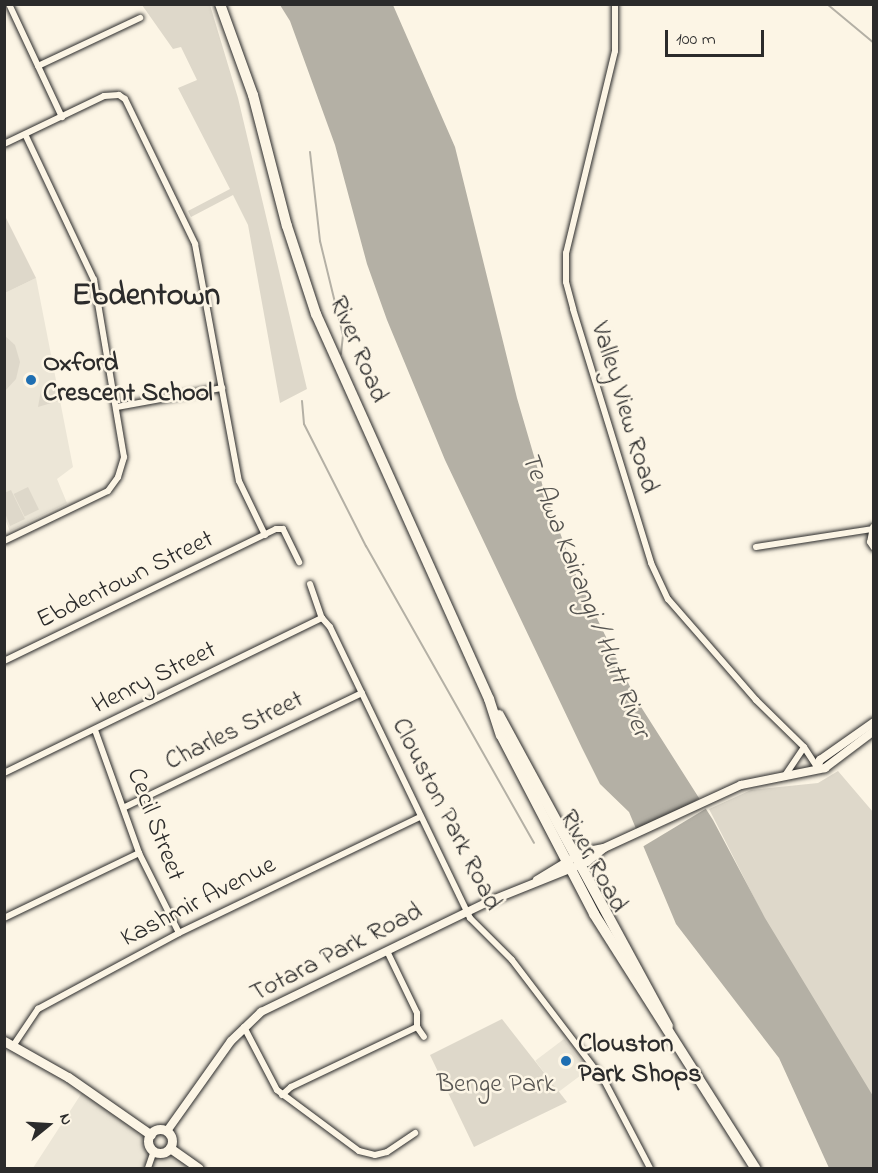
<!DOCTYPE html>
<style>
body{margin:0}
#map{position:relative;width:878px;height:1173px;overflow:hidden;background:#fcf5e5;font-family:"Indie Flower",sans-serif}
div>[style]{position:absolute}
[style*='--x']{left:calc(var(--x)*1px);top:calc(var(--y)*1px);width:calc(var(--w)*1px);rotate:calc(var(--a)*1deg)}
.built>*{inset:0;background:#ece6d7;transform-origin:0 0}
.green>*{inset:0;background:#ded8ca;transform-origin:0 0}
.water>*{inset:0;background:#b4b0a5}
.pier>*{inset:0;background:#fcf5e5;transform-origin:0 0}
.stream>*{height:2px;margin:-1px;padding:0 1px;transform-origin:1px;border-radius:1px;background:#b4b0a5}
.roads{filter:drop-shadow(0 0 2px #2b2b2b) drop-shadow(0 0 2px #2b2b2b)}
.minor>*{height:6px;margin:-3px;padding:0 3px;transform-origin:3px;border-radius:3px;background:#fcf5e5}
.tertiary>*{height:8px;margin:-4px;padding:0 4px;transform-origin:4px;border-radius:4px;background:#fcf5e5}
.secondary>*{height:9px;margin:-4.5px;padding:0 4.5px;transform-origin:4.5px;border-radius:4.5px;background:#fcf5e5}
.secondary>.ring{margin:-4.5px;padding:0;box-sizing:content-box;background:none;border:9px solid #fcf5e5;border-radius:50%}
.trunk>*{height:10px;margin:-5px;padding:0 5px;transform-origin:5px;border-radius:5px;background:#fcf5e5}
.dots>*{width:16px;height:16px;translate:-50% -50%;box-sizing:border-box;border:3px solid #fcf5e5;border-radius:50%}
span{translate:-50% -50%;white-space:nowrap;text-align:center;line-height:1.15;-webkit-text-stroke:5px #fcf5e5;paint-order:stroke}
.street-label{font-size:26px;color:#2b2b2b}
.poi-label{font-size:26px;color:#2b2b2b;font-weight:700}
.left{translate:0 -50%;text-align:left}
.park-label{font-size:26px;color:#585653}
.water-label{font-size:27px;color:#545350;font-style:italic}
.district-label{font-size:32px;color:#2b2b2b;font-weight:700}
.frame{position:absolute;inset:0;border:6px solid #2b2b2b;pointer-events:none}
.north{position:absolute;left:18px;top:1095px;width:60px;height:60px;-webkit-text-stroke:4px #fcf5e5;paint-order:stroke;rotate:72deg;font-size:16px;font-weight:700;line-height:24px;text-align:center;color:#2b2b2b}
.north::after{content:'';display:block;margin:auto;width:21px;height:27px;background:#2b2b2b;clip-path:polygon(50% 0,100% 100%,50% 72%,0 100%)}
.scale{position:absolute;left:665px;top:30px;width:99px;height:27px;box-sizing:border-box;border:3px solid #2b2b2b;border-top:0;padding-left:8px;font-size:18px;line-height:21px;white-space:nowrap;color:#2b2b2b;-webkit-text-stroke:4px #fcf5e5;paint-order:stroke}
</style>
<div id="map">
<div class="built">
<div style="clip-path:polygon(36px 278px,73px 467px,57px 479px,67px 503px,10px 531px,5px 519px,5px 293px)"></div>
<div style="left:564px;top:1039px;width:39px;height:36px;rotate:53deg"></div>
<div style="clip-path:polygon(85px 1088px,149px 1138px,154px 1151px,163px 1152px,170px 1148px,199px 1168px,33px 1168px)"></div>
</div>
<div class="green">
<div style="clip-path:polygon(142px 5px,210px 5px,238px 98px,307px 389px,280px 403px,248px 225px,233px 195px,191px 217px,188px 211px,230px 189px,178px 88px,197px 80px,181px 47px,173px 49px)"></div>
<div style="clip-path:polygon(4px 214px,36px 278px,5px 293px,4px 293px)"></div>
<div style="clip-path:polygon(4px 335px,15px 345px,20px 362px,16px 379px,5px 391px)"></div>
<div style="clip-path:polygon(47px 389px,56px 390px,58px 401px,38px 407px,41px 390px)"></div>
<div style="left:28px;top:487px;width:25px;height:16px;rotate:64deg"></div>
<div style="clip-path:polygon(11px 490px,25px 519px,10px 526px,5px 513px,4px 493px)"></div>
<div style="clip-path:polygon(838px 771px,873px 812px,873px 1098px,772px 933px,709px 809px,751px 790px,818px 783px)"></div>
<div style="clip-path:polygon(502px 1019px,567px 1102px,474px 1147px,430px 1055px)"></div>
</div>
<div class="water">
<div style="clip-path:polygon(280px 5px,393px 5px,455px 147px,517px 398px,543px 487px,575px 573px,636px 699px,713px 820px,765px 918px,873px 1096px,873px 1168px,829px 1168px,779px 1058px,676px 924px,629px 812px,600px 784px,582px 748px,445px 460px,387px 320px,367px 264px,335px 145px,290px 21px)"></div>
</div>
<div class="pier">
<div style="left:702px;top:797px;width:12px;height:76px;rotate:59deg"></div>
</div>
<div class="stream">
<div style="--x:827;--y:4;--w:61;--a:39.7"></div>
<div style="--x:310;--y:152;--w:90;--a:83.6"></div>
<div style="--x:320;--y:241;--w:97;--a:76.3"></div>
<div style="--x:343;--y:335;--w:19;--a:96"></div>
<div style="--x:302;--y:401;--w:23;--a:85"></div>
<div style="--x:304;--y:424;--w:137;--a:63.1"></div>
<div style="--x:366;--y:546;--w:341;--a:60.5"></div>
</div>
<div class="roads">
<div class="minor">
<div style="--x:9;--y:4;--w:125;--a:64.9"></div>
<div style="--x:615;--y:4;--w:47;--a:90"></div>
<div style="--x:615;--y:51;--w:208;--a:103.6"></div>
<div style="--x:566;--y:253;--w:29;--a:90"></div>
<div style="--x:566;--y:282;--w:28;--a:75"></div>
<div style="--x:573;--y:309;--w:266;--a:72.9"></div>
<div style="--x:651;--y:563;--w:40;--a:65"></div>
<div style="--x:668;--y:599;--w:134;--a:48.9"></div>
<div style="--x:756;--y:700;--w:67;--a:44.4"></div>
<div style="--x:804;--y:747;--w:24;--a:57"></div>
<div style="--x:38;--y:66;--w:113;--a:-25.2"></div>
<div style="--x:4;--y:144;--w:111;--a:-25.6"></div>
<div style="--x:104;--y:96;--w:15;--a:-4"></div>
<div style="--x:119;--y:95;--w:7;--a:34"></div>
<div style="--x:125;--y:99;--w:161;--a:64.2"></div>
<div style="--x:195;--y:244;--w:241;--a:79.5"></div>
<div style="--x:239;--y:481;--w:60;--a:64.3"></div>
<div style="--x:117;--y:407;--w:107;--a:-10.3"></div>
<div style="--x:873;--y:527;--w:15;--a:101"></div>
<div style="--x:870;--y:542;--w:7;--a:56"></div>
<div style="--x:4;--y:541;--w:115;--a:-25.7"></div>
<div style="--x:108;--y:491;--w:17;--a:-54"></div>
<div style="--x:118;--y:477;--w:21;--a:-73"></div>
<div style="--x:124;--y:457;--w:180;--a:-99.6"></div>
<div style="--x:94;--y:280;--w:161;--a:-115.3"></div>
<div style="--x:756;--y:547;--w:117;--a:-8.8"></div>
<div style="--x:310;--y:584;--w:36;--a:71"></div>
<div style="--x:322;--y:618;--w:12;--a:48"></div>
<div style="--x:330;--y:627;--w:323;--a:64.3"></div>
<div style="--x:470;--y:918;--w:59;--a:45"></div>
<div style="--x:512;--y:960;--w:153;--a:52.7"></div>
<div style="--x:605;--y:1082;--w:97;--a:62.4"></div>
<div style="--x:4;--y:661;--w:302;--a:-25.9"></div>
<div style="--x:276;--y:529;--w:7;--a:0"></div>
<div style="--x:283;--y:529;--w:37;--a:64"></div>
<div style="--x:95;--y:730;--w:131;--a:70.3"></div>
<div style="--x:139;--y:853;--w:89;--a:63.4"></div>
<div style="--x:4;--y:773;--w:354;--a:-26"></div>
<div style="--x:786;--y:774;--w:32;--a:-56"></div>
<div style="--x:125;--y:807;--w:263;--a:-25.7"></div>
<div style="--x:4;--y:918;--w:150;--a:-25.7"></div>
<div style="--x:387;--y:951;--w:69;--a:64.2"></div>
<div style="--x:417;--y:1013;--w:14;--a:90"></div>
<div style="--x:417;--y:1027;--w:12;--a:55"></div>
<div style="--x:244;--y:1027;--w:71;--a:62.4"></div>
<div style="--x:277;--y:1090;--w:102;--a:36.6"></div>
<div style="--x:359;--y:1151;--w:16;--a:14"></div>
<div style="--x:375;--y:1155;--w:12;--a:-14"></div>
<div style="--x:387;--y:1152;--w:34;--a:-34"></div>
<div style="--x:13;--y:1046;--w:45;--a:-56"></div>
<div style="--x:38;--y:1009;--w:160;--a:-28.3"></div>
<div style="--x:179;--y:933;--w:267;--a:-25.7"></div>
<div style="--x:282;--y:1095;--w:12;--a:-42"></div>
<div style="--x:291;--y:1087;--w:140;--a:-25.5"></div>
<div style="--x:148;--y:1168;--w:18;--a:-71"></div>
</div>
<div class="tertiary">
<div style="--x:817;--y:767;--w:8;--a:-67"></div>
<div style="--x:820;--y:760;--w:66;--a:-35.1"></div>
<div style="--x:537;--y:880;--w:54;--a:-31.3"></div>
<div style="--x:583;--y:852;--w:21;--a:-11"></div>
<div style="--x:604;--y:848;--w:151;--a:-24.7"></div>
<div style="--x:741;--y:785;--w:86;--a:-11.4"></div>
<div style="--x:825;--y:768;--w:61;--a:-37.1"></div>
<div style="--x:167;--y:1131;--w:110;--a:-54.6"></div>
<div style="--x:231;--y:1041;--w:42;--a:-44"></div>
<div style="--x:261;--y:1012;--w:249;--a:-25.9"></div>
<div style="--x:485;--y:903;--w:110;--a:-21.9"></div>
<div style="--x:587;--y:862;--w:22;--a:-39"></div>
</div>
<div class="secondary">
<div style="--x:4;--y:1041;--w:73;--a:29.4"></div>
<div style="--x:68;--y:1077;--w:101;--a:34.9"></div>
<div class="ring" style="left:148px;top:1129px;width:15px;height:15px"></div>
<div style="--x:170;--y:1148;--w:35;--a:35"></div>
</div>
<div class="trunk">
<div style="--x:220;--y:4;--w:97;--a:70.1"></div>
<div style="--x:253;--y:95;--w:135;--a:75.5"></div>
<div style="--x:287;--y:226;--w:93;--a:71.8"></div>
<div style="--x:316;--y:314;--w:422;--a:65.8"></div>
<div style="--x:489;--y:699;--w:38;--a:72"></div>
<div style="--x:501;--y:735;--w:202;--a:62.5"></div>
<div style="--x:594;--y:914;--w:301;--a:57.6"></div>
<div style="--x:499;--y:715;--w:354;--a:61.5"></div>
</div>
</div>
<div class="dots">
<div style="left:31px;top:380px;background:#1f6fb2"></div>
<div style="left:566px;top:1061px;background:#1f6fb2"></div>
</div>
<div class="street-label">
<span style="left:357px;top:350px;rotate:67deg">River Road</span>
<span style="left:623px;top:408px;rotate:73deg">Valley View Road</span>
<span style="left:126px;top:581px;rotate:-26deg">Ebdentown Street</span>
<span style="left:155px;top:679px;rotate:-26deg">Henry Street</span>
<span style="left:235px;top:732px;rotate:-26deg">Charles Street</span>
<span style="left:445px;top:815px;rotate:63deg">Clouston Park Road</span>
<span style="left:154px;top:825px;rotate:69deg">Cecil Street</span>
<span style="left:592px;top:862px;rotate:61deg">River Road</span>
<span style="left:199px;top:903px;rotate:-27deg">Kashmir Avenue</span>
<span style="left:337px;top:954px;rotate:-27deg">Totara Park Road</span>
</div>
<div class="poi-label">
<span class="left" style="left:43px;top:380px">Oxford<br>Crescent School</span>
<span class="left" style="left:578px;top:1061px">Clouston<br>Park Shops</span>
</div>
<div class="park-label">
<span style="left:496px;top:1086px">Benge Park</span>
</div>
<div class="water-label">
<span style="left:585px;top:595px;rotate:68deg">Te Awa Kairangi / Hutt River</span>
</div>
<div class="district-label">
<span style="left:146px;top:297px">Ebdentown</span>
</div>
<div class="frame"></div>
<div class="north">N</div>
<div class="scale">100 m</div>
</div>
